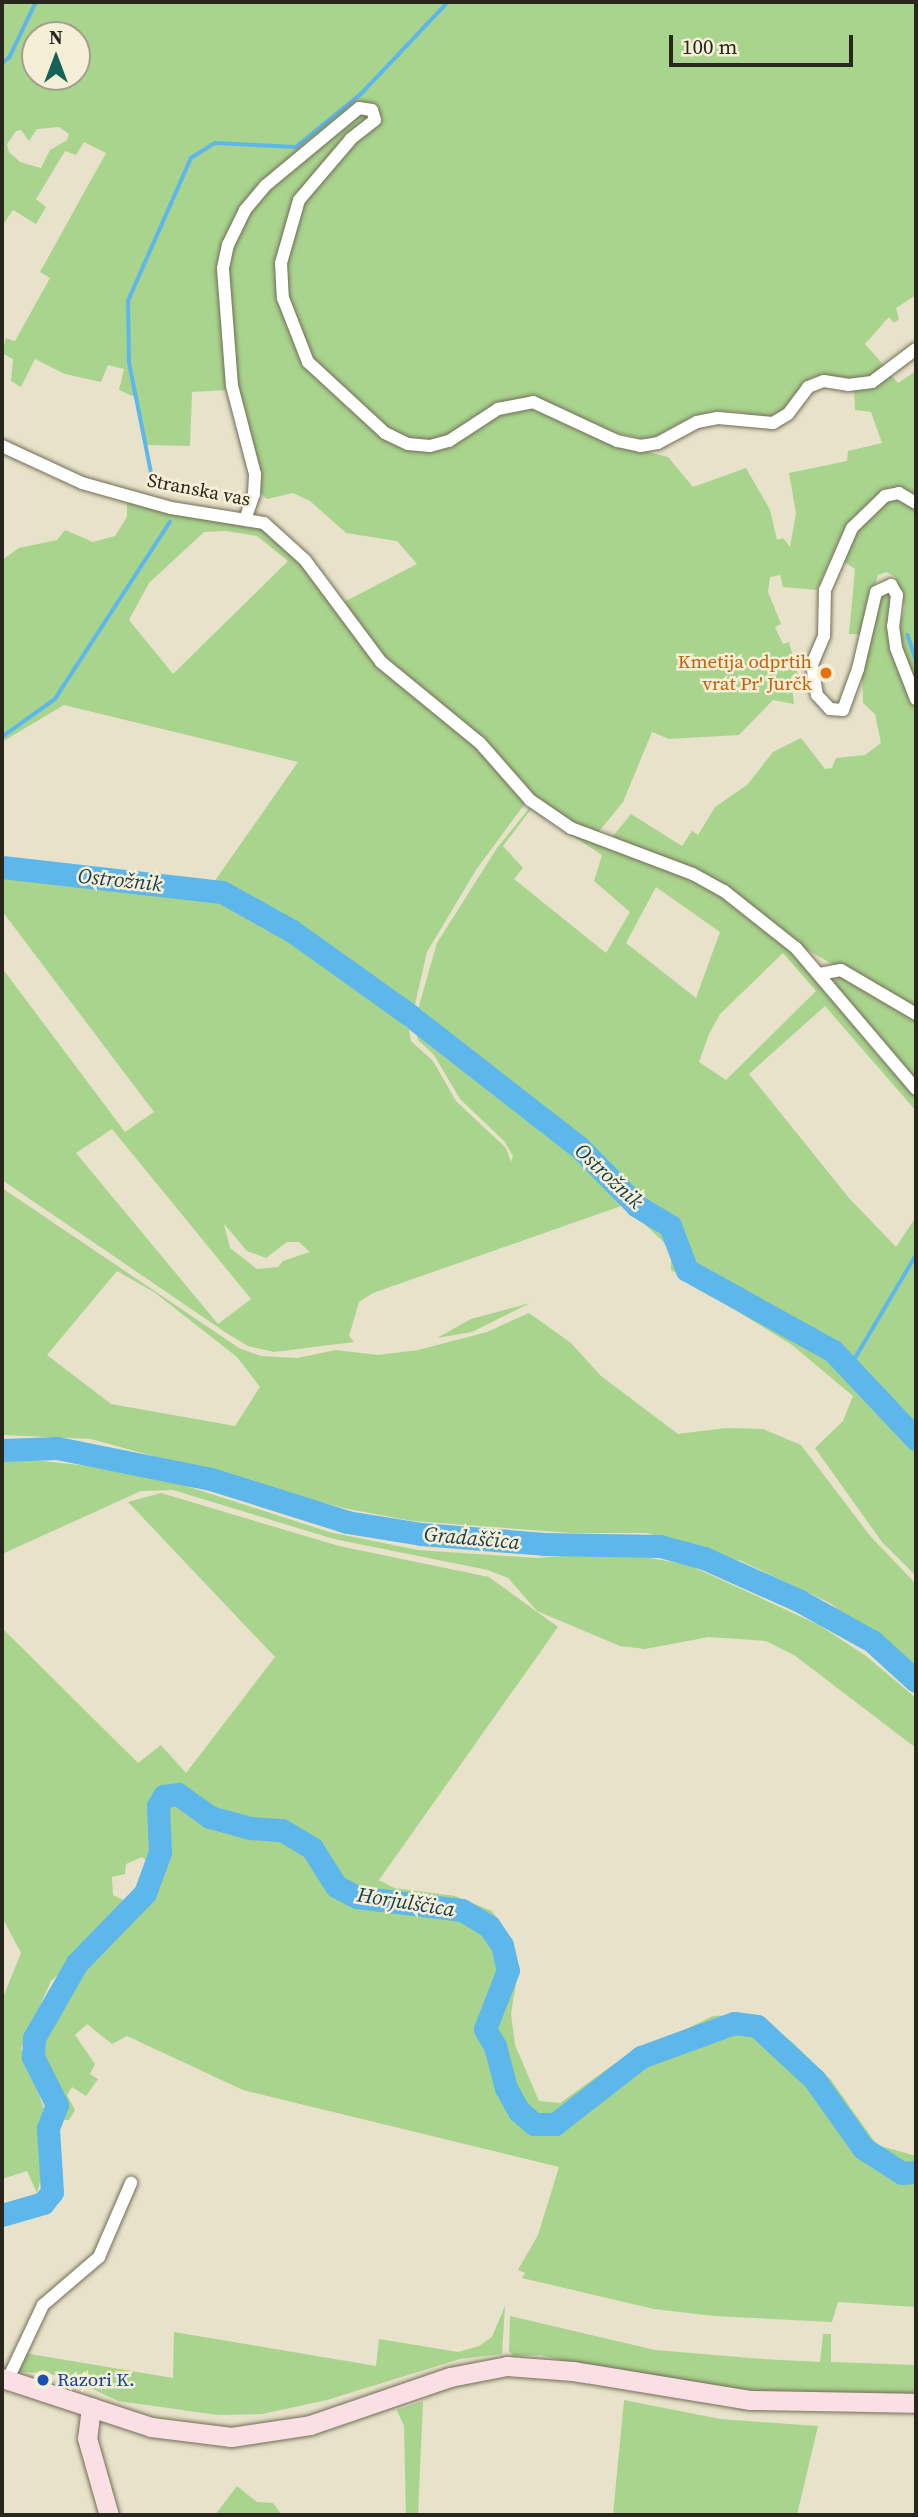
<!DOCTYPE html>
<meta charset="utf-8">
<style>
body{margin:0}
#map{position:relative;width:918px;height:2517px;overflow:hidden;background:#e7e2c9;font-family:"Source Serif 4",serif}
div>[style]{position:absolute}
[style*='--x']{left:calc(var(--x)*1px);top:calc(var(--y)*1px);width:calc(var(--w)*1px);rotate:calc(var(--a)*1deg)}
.green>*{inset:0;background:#a9d48e}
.stream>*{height:3.5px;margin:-1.75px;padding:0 1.75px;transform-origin:1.75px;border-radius:1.75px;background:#5eb7ea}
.river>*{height:23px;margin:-11.5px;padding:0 11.5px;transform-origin:11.5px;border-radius:11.5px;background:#5eb7ea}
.roads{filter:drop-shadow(0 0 2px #726e57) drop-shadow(0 0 2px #726e57)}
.street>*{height:12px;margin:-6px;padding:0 6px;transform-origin:6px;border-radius:6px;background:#fff}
.secondary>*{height:19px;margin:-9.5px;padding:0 9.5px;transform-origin:9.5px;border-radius:9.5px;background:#fae0e4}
.dots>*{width:19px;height:19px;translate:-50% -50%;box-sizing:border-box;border:4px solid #f4efd6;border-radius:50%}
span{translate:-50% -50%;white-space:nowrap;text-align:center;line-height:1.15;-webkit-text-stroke:5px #f4efd6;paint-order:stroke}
.street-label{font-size:19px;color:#29271d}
.food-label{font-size:19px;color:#c56008}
.right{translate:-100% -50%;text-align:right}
.transit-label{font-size:19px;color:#164399}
.left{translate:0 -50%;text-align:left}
.water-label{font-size:21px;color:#143b50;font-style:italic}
.frame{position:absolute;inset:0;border:4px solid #29271d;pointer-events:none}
.north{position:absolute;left:21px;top:21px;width:70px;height:70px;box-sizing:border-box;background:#f4efd6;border:2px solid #a39f8c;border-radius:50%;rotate:0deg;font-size:19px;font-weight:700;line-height:28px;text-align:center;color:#29271d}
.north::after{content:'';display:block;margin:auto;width:24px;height:32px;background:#15625b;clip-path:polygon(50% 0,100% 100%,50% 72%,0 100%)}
.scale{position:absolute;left:669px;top:35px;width:184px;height:32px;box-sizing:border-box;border:4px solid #29271d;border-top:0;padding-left:9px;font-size:21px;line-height:24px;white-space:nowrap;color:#29271d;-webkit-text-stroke:5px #f4efd6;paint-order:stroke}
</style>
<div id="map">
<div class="green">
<div style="clip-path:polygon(evenodd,2px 2px,916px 2px,916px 295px,896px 308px,899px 319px,894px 323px,889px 317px,865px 344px,887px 369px,874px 379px,812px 377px,784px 411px,765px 420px,740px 412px,714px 411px,693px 416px,649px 440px,608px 431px,562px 408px,555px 412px,616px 444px,668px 457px,693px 487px,746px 468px,770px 510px,777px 540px,783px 538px,790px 547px,796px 513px,789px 473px,847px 461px,848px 451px,882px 443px,871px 412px,855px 410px,854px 390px,867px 390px,890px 374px,898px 383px,916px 371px,916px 497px,890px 487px,869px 503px,840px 538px,817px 590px,783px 587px,780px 575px,770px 577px,768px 592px,781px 624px,775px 627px,783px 644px,789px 642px,798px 676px,791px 677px,794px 704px,773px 700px,739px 735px,669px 739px,652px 732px,623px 802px,596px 835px,587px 832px,533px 795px,384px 658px,344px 602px,417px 564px,397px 541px,346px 533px,310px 501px,293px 493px,267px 499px,254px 488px,248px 448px,228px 390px,192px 392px,190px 446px,147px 445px,135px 397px,119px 390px,124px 369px,108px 365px,101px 382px,65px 374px,35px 359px,21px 387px,11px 381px,13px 359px,2px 353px,6px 338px,15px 341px,50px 278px,40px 272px,106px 153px,84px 142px,76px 155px,65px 151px,36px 199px,46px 207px,36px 224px,13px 210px,2px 226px,2px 2px,35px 35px,77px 35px,77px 77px,35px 77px,35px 35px,2px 2px,59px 127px,69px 134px,67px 140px,50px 150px,41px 168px,20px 162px,9px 152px,7px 144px,16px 131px,21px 130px,29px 141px,37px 129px,59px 127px)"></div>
<div style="clip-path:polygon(890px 497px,916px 507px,916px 685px,901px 647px,898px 631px,905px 607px,895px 577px,887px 572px,878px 575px,861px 634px,849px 634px,855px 569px,839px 558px,858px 527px)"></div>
<div style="clip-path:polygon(evenodd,127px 501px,265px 528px,298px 558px,386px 673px,479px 749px,526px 802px,476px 870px,427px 952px,409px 1031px,411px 1041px,433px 1061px,456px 1101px,506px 1148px,511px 1162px,513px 1156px,504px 1141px,460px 1099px,434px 1055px,418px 1040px,414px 1023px,437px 943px,497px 848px,531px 806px,572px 834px,720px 892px,793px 952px,879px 1057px,916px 1095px,916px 1111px,825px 1006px,749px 1074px,849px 1198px,896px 1247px,916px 1217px,916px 1576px,882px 1542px,815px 1448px,843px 1421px,853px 1396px,792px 1345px,671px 1270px,671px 1249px,624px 1205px,373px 1293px,359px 1302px,349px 1336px,354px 1342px,274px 1352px,248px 1346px,228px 1334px,2px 1180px,2px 968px,125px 1132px,154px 1112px,2px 911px,2px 861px,212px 885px,298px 762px,64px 705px,2px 742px,2px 560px,19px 548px,57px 540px,65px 530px,93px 542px,115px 536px,127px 517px,127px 501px,226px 531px,257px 536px,288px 561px,173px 674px,129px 620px,149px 583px,204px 532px,226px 531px,127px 501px,531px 809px,602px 855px,594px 881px,630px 912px,606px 953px,514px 879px,523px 868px,503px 846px,531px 809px,127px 501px,656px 887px,720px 932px,696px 998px,626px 943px,656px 887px,127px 501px,783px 953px,816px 991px,726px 1080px,699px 1062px,709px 1034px,720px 1014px,783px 953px,127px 501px,112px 1129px,251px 1299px,218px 1324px,76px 1153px,112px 1129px,127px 501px,224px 1224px,247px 1251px,266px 1258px,287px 1242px,299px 1242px,310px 1252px,283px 1261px,278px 1267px,257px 1269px,230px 1248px,224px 1224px)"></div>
<div style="clip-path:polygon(891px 589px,900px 673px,916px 709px,916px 1011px,802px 947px,738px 897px,613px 841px,613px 836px,631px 814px,682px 846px,692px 831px,698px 835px,715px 807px,747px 785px,773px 752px,801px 738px,825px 769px,832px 768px,836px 758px,865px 755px,881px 743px,875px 714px,863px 703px,862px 673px,877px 599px)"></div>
<div style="clip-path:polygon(838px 975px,916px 1019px,916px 1085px,833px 986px)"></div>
<div style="clip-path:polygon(evenodd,2px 1188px,239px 1348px,261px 1356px,297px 1358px,336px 1350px,378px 1355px,418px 1350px,487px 1332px,529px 1313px,571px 1343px,601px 1376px,678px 1434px,726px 1428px,763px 1429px,801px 1445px,871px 1537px,916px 1584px,916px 1671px,830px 1603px,741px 1561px,647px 1533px,572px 1533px,412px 1521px,343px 1508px,91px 1439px,2px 1435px,2px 1188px,117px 1271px,154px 1292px,237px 1357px,260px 1387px,235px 1426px,111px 1404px,47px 1355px,117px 1271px)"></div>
<div style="clip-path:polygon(530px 1303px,472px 1332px,437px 1338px,471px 1319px)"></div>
<div style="clip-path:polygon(7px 1457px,143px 1472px,329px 1532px,418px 1550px,537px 1558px,618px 1552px,689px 1565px,819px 1625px,866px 1656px,916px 1698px,916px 1748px,794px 1655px,766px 1641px,709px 1637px,645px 1649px,620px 1646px,537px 1611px,508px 1578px,488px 1570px,334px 1539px,173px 1490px,141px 1491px,2px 1554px,2px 1458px)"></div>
<div style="clip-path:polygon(evenodd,161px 1493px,339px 1546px,489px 1577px,558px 1627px,379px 1880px,394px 1888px,455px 1896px,492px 1911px,512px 1941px,517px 1977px,511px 2014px,515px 2045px,539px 2101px,560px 2103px,614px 2064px,713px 2016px,754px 2014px,792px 2042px,831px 2080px,877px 2145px,916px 2156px,916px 2307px,838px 2302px,832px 2322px,714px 2316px,654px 2309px,522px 2278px,525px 2273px,518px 2270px,538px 2235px,559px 2167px,243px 2090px,127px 2036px,112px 2044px,87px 2024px,75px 2035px,95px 2064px,90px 2074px,98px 2079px,86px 2096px,72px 2087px,67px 2095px,75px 2110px,69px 2120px,59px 2120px,60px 2098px,55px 2085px,45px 2075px,39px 2043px,43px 2030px,61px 2014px,62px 2000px,76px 1970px,72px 1962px,51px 1981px,21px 2048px,45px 2111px,41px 2121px,42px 2175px,37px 2193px,27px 2171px,2px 2179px,2px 2000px,21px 1953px,2px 1917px,2px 1628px,138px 1763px,161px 1745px,186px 1773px,275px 1657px,128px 1502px,161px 1493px,142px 1857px,148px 1862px,148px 1875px,129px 1903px,113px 1895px,112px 1877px,125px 1874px,126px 1864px,142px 1857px)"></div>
<div style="clip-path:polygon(505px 2306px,502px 2354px,460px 2359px,327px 2400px,262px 2414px,218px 2415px,118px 2401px,78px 2382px,47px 2373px,20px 2372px,19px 2367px,24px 2353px,173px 2378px,174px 2332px,376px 2366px,379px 2339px,458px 2352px,479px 2346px,492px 2337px)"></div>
<div style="clip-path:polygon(510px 2316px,655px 2350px,762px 2359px,820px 2362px,823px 2334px,831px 2334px,831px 2362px,916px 2365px,916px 2395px,796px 2398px,579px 2365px,541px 2355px,514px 2356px,509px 2351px)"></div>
<div style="clip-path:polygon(624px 2400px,720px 2419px,818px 2426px,797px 2515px,613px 2515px)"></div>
<div style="clip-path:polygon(423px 2401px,418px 2515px,406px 2515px,404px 2426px,397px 2410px)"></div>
<div style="clip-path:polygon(237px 2486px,257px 2502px,273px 2503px,282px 2515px,215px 2515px)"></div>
</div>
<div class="stream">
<div style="--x:2;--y:63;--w:9;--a:-36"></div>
<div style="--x:9;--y:58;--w:62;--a:-64.3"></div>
<div style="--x:151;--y:473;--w:112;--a:-101.3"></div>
<div style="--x:129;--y:363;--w:62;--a:-90.9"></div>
<div style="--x:128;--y:301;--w:156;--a:-66.2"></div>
<div style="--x:191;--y:158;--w:28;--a:-32"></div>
<div style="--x:215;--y:143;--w:81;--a:2.8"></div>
<div style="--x:296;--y:147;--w:84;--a:-39.2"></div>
<div style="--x:361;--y:94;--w:127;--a:-46.6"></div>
<div style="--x:908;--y:635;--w:25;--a:72"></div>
<div style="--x:2;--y:737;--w:65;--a:-35.6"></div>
<div style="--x:55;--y:699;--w:211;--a:-57"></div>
<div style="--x:851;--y:1365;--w:128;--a:-59.4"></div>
</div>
<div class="river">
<div style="--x:2;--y:867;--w:221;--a:6.5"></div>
<div style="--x:222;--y:892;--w:80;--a:29.1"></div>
<div style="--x:292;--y:931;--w:146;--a:35.5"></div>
<div style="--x:417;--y:1021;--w:207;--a:37.9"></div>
<div style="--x:580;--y:1148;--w:81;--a:45.5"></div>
<div style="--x:637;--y:1206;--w:39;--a:31"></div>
<div style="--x:670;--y:1226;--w:47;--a:68.9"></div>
<div style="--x:687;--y:1270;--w:167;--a:29"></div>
<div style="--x:833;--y:1351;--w:121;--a:46.7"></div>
<div style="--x:2;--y:1450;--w:55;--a:-2.1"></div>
<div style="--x:57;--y:1448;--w:157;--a:11.4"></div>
<div style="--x:211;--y:1479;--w:143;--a:17.5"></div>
<div style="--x:347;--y:1522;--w:75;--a:9.2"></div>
<div style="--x:421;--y:1534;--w:123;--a:4.6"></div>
<div style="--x:544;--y:1544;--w:116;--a:1"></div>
<div style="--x:660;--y:1546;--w:46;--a:15.3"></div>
<div style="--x:704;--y:1558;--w:103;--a:24.1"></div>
<div style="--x:798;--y:1600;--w:85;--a:29"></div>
<div style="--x:872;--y:1641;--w:59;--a:42.3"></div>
<div style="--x:2;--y:2215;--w:43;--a:-16.3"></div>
<div style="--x:43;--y:2203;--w:14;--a:-51"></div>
<div style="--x:52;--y:2192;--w:64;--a:-93.6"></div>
<div style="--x:48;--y:2128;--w:25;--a:-69"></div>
<div style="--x:57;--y:2105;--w:54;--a:-116.6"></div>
<div style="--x:33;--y:2057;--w:19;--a:-87"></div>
<div style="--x:34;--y:2038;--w:86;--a:-60.2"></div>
<div style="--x:77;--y:1963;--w:98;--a:-45.8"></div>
<div style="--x:145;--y:1893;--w:44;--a:-69.9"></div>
<div style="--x:160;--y:1852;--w:46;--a:-92.5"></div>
<div style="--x:158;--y:1806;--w:12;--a:-59"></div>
<div style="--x:164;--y:1796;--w:14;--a:-8"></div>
<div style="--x:178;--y:1794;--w:39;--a:36"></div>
<div style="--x:210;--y:1817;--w:41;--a:15.4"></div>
<div style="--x:250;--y:1828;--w:32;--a:4"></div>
<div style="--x:282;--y:1830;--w:35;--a:31"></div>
<div style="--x:312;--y:1848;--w:45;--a:57.7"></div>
<div style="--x:336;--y:1886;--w:24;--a:28"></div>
<div style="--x:357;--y:1897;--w:106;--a:7.1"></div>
<div style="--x:462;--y:1910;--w:31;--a:31"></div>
<div style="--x:489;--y:1926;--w:23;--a:56"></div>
<div style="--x:502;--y:1945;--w:26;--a:77"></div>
<div style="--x:508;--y:1970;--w:63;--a:111.3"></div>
<div style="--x:485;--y:2029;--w:20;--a:60"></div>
<div style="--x:495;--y:2046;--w:43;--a:75.3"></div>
<div style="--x:506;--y:2088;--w:26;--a:61"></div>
<div style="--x:519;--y:2111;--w:20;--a:41"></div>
<div style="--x:534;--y:2124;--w:21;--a:0"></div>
<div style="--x:555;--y:2124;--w:109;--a:-37.9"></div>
<div style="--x:641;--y:2057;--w:99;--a:-20.1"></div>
<div style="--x:734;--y:2023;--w:23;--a:7"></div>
<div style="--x:757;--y:2026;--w:78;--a:42.9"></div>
<div style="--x:814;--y:2079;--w:85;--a:54.6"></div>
<div style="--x:863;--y:2148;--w:46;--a:32.7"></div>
<div style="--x:902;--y:2173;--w:14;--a:-4"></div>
</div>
<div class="roads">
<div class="street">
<div style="--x:2;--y:446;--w:88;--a:24.8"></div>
<div style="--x:82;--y:483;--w:92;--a:15.7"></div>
<div style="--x:171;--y:508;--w:94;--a:9.2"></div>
<div style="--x:264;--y:523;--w:55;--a:42.1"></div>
<div style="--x:305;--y:560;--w:127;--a:53.3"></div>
<div style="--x:381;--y:662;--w:128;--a:39.3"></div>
<div style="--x:480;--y:743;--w:76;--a:48.7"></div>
<div style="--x:530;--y:800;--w:50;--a:34.3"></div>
<div style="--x:571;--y:828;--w:130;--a:20.7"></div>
<div style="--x:693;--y:874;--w:35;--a:29"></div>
<div style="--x:724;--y:891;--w:92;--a:38.4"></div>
<div style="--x:796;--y:948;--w:185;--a:49.6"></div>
<div style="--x:916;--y:503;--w:20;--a:-150"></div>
<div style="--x:899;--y:493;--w:14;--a:168"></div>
<div style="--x:885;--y:496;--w:46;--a:135.9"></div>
<div style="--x:852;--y:528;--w:68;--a:113.5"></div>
<div style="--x:825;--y:590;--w:46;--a:91.2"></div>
<div style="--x:824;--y:636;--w:30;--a:113"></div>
<div style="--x:812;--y:664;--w:31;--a:81"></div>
<div style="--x:817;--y:695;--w:19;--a:47"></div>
<div style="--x:830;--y:709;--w:13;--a:4"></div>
<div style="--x:843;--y:710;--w:44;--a:-69.9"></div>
<div style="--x:858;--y:669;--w:79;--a:-76.8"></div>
<div style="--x:876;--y:592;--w:17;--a:-25"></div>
<div style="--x:891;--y:585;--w:12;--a:59"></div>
<div style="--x:897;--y:595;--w:31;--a:97"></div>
<div style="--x:893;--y:626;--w:22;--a:82"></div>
<div style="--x:896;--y:648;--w:55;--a:68.6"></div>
<div style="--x:246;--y:517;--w:24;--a:-71"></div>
<div style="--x:254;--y:494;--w:20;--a:-87"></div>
<div style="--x:255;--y:474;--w:91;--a:-104.6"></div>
<div style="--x:232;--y:386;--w:118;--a:-94.4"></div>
<div style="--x:223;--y:268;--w:24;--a:-78"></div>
<div style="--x:228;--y:245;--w:39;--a:-64"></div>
<div style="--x:245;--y:210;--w:31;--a:-50"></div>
<div style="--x:265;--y:186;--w:122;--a:-39.7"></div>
<div style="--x:359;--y:108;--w:13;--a:9"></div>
<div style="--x:372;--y:110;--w:10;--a:73"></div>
<div style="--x:375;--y:120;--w:31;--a:142"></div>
<div style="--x:351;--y:139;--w:80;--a:130.4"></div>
<div style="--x:299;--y:200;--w:66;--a:105.9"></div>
<div style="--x:281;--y:263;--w:35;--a:87"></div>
<div style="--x:283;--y:298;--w:69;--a:68.7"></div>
<div style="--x:308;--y:362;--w:105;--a:42.7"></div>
<div style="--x:385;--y:433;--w:25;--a:26"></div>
<div style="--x:408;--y:444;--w:22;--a:5"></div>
<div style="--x:430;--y:446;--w:20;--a:-15"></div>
<div style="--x:449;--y:441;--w:59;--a:-33.1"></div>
<div style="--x:498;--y:409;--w:36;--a:-11"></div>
<div style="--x:533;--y:402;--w:93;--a:24.9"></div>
<div style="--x:617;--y:441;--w:24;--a:12"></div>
<div style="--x:640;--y:446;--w:18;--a:-9"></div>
<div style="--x:658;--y:443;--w:44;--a:-28.3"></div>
<div style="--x:697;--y:422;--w:21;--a:-11"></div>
<div style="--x:718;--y:418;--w:55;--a:5.2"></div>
<div style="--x:773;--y:423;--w:17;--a:-31"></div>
<div style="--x:788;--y:414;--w:34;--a:-53"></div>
<div style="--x:808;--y:387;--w:17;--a:-21"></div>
<div style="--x:824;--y:381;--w:24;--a:9"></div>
<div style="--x:848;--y:385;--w:24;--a:-7"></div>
<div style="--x:872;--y:382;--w:55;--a:-36.9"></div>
<div style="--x:820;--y:974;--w:21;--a:-11"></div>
<div style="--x:841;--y:970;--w:87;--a:30.4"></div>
<div style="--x:8;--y:2379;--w:82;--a:-64.7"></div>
<div style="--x:43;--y:2305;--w:74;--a:-40.6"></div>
<div style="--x:99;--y:2257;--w:81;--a:-66.6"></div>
</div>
<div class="secondary">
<div style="--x:2;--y:2378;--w:157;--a:18.2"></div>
<div style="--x:151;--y:2427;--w:81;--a:7.1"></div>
<div style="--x:231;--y:2437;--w:80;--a:-8.6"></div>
<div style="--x:310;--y:2425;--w:148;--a:-18.9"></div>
<div style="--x:450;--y:2377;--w:58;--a:-10.9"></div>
<div style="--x:507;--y:2366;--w:66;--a:4.3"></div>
<div style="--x:573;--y:2371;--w:180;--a:9.3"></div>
<div style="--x:751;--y:2400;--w:165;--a:1"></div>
<div style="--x:91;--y:2407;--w:31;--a:97"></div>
<div style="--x:87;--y:2438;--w:80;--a:74.1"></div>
</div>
</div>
<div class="dots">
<div style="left:826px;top:673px;background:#e8710a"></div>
<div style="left:43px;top:2380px;background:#1a4fb4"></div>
</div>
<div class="street-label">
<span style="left:199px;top:490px;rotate:11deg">Stranska vas</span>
</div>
<div class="food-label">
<span class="right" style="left:812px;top:673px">Kmetija odprtih<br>vrat Pr' Jurčk</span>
</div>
<div class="transit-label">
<span class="left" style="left:57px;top:2380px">Razori K.</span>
</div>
<div class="water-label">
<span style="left:120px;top:880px;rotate:6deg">Ostrožnik</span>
<span style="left:609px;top:1176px;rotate:43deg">Ostrožnik</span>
<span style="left:472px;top:1538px;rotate:5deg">Gradaščica</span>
<span style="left:406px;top:1902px;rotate:9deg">Horjulščica</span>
</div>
<div class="frame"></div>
<div class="north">N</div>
<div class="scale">100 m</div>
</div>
